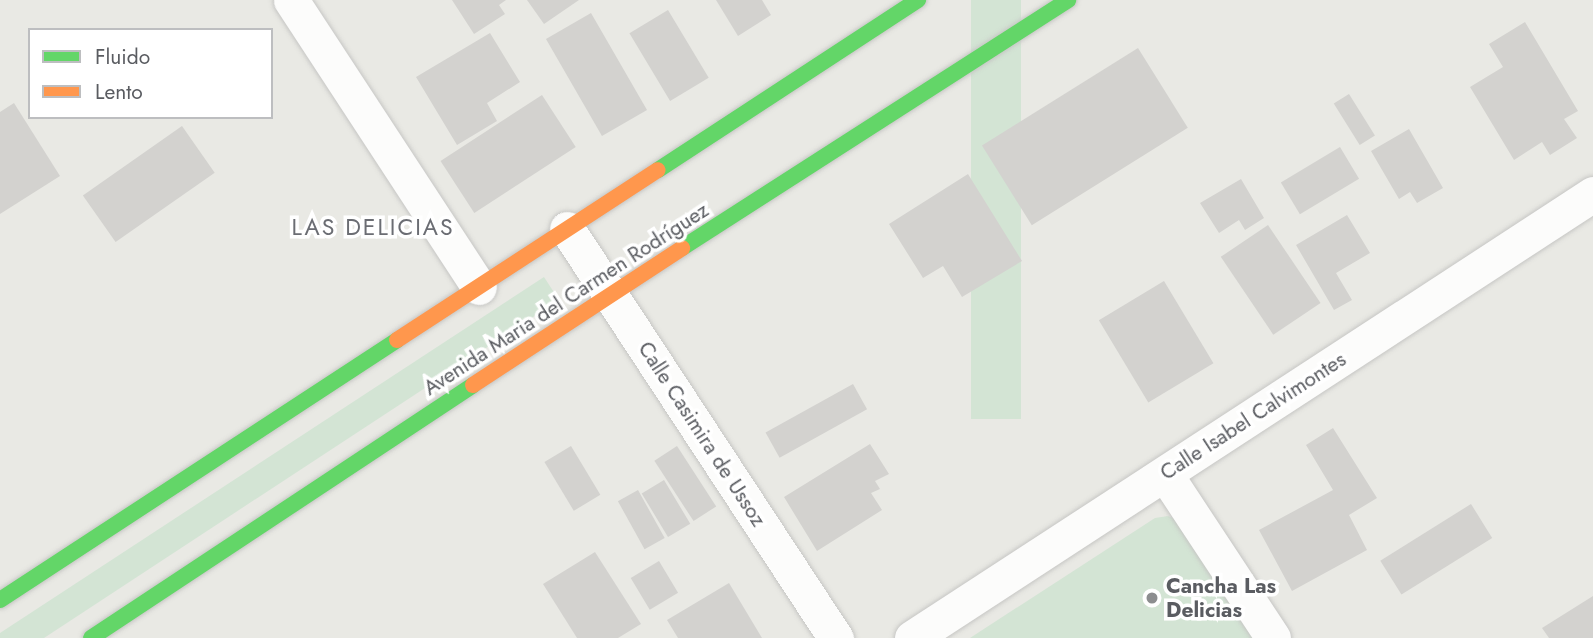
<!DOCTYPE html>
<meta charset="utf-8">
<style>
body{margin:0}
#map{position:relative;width:1593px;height:638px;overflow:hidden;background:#e9e9e4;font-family:Jost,sans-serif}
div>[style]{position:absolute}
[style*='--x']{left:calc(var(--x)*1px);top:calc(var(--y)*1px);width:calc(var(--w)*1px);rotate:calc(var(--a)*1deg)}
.green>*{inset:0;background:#d3e4d4;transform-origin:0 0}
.building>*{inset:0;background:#d3d2cf;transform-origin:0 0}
.roads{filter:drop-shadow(0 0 2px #c6c6c4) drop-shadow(0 0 2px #c6c6c4)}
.street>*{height:35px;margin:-17.5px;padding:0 17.5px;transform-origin:17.5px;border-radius:17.5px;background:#fcfcfb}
.fast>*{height:16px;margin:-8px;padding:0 8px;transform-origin:8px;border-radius:8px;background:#63d668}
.slow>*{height:16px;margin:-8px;padding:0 8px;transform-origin:8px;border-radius:8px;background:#ff974d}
.dots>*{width:19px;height:19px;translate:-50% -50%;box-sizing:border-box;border:4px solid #fff;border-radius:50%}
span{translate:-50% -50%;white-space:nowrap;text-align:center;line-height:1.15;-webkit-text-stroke:7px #fff;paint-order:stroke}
.street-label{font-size:21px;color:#5a5c61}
.poi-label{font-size:21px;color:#5a5c61;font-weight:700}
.left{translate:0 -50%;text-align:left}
.neighbourhood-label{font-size:23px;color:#6b6d73;letter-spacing:2px}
.legend{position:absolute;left:28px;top:28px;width:245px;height:91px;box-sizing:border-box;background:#fff;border:2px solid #bdbec0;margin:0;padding:9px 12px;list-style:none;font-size:21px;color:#5a5c61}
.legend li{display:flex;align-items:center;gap:14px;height:35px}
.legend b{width:35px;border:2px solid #bdbec0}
</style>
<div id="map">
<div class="green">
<div style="left:971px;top:0;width:50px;height:419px"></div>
<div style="clip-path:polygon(544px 277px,559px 300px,44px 638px,0 638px,0 633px)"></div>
<div style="clip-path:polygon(1168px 516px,1178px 520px,1256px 638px,970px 638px,1155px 518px)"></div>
</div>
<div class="building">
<div style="clip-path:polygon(452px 0,506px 0,499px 5px,505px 14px,474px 34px)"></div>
<div style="clip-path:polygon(527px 0,579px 0,544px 24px)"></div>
<div style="clip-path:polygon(716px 0,762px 0,771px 15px,738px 36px)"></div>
<div style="left:668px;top:10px;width:79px;height:45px;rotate:59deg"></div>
<div style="left:591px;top:13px;width:112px;height:52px;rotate:60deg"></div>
<div style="clip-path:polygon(1525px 22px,1578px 111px,1564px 119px,1577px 138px,1550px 155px,1542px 142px,1514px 160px,1470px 87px,1503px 67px,1489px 44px)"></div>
<div style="clip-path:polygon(490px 33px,520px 82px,487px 103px,497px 121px,457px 145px,416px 77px)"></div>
<div style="left:1138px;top:48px;width:94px;height:184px;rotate:58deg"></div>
<div style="left:1349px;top:94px;width:49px;height:18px;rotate:58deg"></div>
<div style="left:542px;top:95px;width:62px;height:121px;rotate:57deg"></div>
<div style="clip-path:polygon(14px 103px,60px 176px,0 214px,0 112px)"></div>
<div style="left:182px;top:126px;width:57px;height:121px;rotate:55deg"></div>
<div style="clip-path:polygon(1409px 129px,1443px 188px,1417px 203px,1410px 192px,1399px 199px,1371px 151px)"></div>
<div style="left:1340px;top:147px;width:37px;height:69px;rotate:59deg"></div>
<div style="clip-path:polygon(968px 174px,1022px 261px,962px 297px,943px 266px,923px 278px,889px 224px)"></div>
<div style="clip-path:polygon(1241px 179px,1264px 218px,1245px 230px,1239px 220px,1219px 233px,1200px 203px)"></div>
<div style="clip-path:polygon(1347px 215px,1370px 253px,1336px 273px,1352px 300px,1334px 310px,1296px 245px)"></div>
<div style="left:1268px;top:225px;width:94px;height:57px;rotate:56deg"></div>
<div style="left:1164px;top:281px;width:96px;height:76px;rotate:59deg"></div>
<div style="left:853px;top:384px;width:29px;height:100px;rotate:61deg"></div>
<div style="clip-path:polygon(1333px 428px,1377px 498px,1349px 515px,1367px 550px,1292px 591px,1259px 530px,1333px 490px,1306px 445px)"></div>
<div style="clip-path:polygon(870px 444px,889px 474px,875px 481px,880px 489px,871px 493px,882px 510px,817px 551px,784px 497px)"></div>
<div style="left:571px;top:446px;width:57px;height:31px;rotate:59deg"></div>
<div style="left:677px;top:446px;width:72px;height:27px;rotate:57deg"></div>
<div style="left:664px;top:480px;width:51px;height:26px;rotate:59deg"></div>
<div style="left:638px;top:490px;width:55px;height:23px;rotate:61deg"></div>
<div style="left:1471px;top:504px;width:40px;height:107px;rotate:58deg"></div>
<div style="clip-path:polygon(595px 552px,641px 624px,618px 638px,577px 638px,543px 584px)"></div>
<div style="left:659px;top:561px;width:37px;height:33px;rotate:59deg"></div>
<div style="clip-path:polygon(729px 583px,762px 638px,678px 638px,667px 620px)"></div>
<div style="clip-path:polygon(1593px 596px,1593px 638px,1549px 638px,1542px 628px)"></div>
</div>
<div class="roads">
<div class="street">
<div style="--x:291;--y:0;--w:343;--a:56.8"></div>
<div style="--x:567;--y:229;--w:490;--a:56.7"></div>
<div style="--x:1165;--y:474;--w:196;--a:56.6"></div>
<div style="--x:912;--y:638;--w:813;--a:-33.1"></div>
</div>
<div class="fast">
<div style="--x:658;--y:170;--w:311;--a:-33.2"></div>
<div style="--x:682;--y:248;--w:459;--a:-32.7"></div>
<div style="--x:0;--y:600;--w:475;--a:-33.2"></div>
<div style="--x:91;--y:638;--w:458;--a:-33.5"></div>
</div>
<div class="slow">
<div style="--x:397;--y:340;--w:311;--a:-33.1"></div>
<div style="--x:473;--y:385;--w:250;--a:-33.2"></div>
</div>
</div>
<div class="dots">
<div style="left:1152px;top:598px;background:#8c8d8f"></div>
</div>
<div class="street-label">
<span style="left:566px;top:299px;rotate:-33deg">Avenida Maria del Carmen Rodríguez</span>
<span style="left:1253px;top:416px;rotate:-33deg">Calle Isabel Calvimontes</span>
<span style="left:702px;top:434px;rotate:57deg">Calle Casimira de Ussoz</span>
</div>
<div class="poi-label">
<span class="left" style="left:1166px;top:598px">Cancha Las<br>Delicias</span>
</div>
<div class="neighbourhood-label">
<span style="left:373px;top:227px">LAS DELICIAS</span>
</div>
<ul class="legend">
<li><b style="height:9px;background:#63d668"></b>Fluido</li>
<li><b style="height:9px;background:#ff974d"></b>Lento</li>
</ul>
</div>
